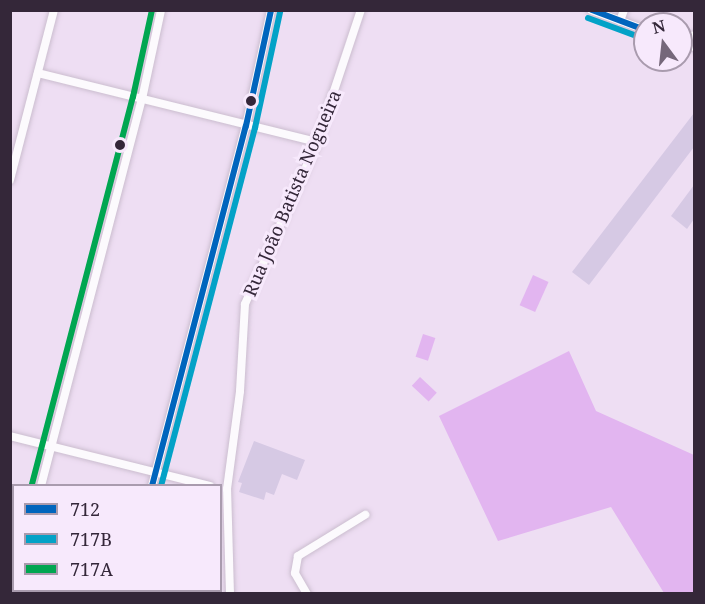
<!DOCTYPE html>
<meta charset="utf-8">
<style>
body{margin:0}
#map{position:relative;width:705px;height:604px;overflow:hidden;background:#eedef3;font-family:"Noto Serif",serif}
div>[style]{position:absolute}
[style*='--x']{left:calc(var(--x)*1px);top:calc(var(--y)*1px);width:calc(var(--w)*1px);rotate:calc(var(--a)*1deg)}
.green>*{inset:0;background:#e2b5f0;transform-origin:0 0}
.building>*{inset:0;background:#d6c9e4}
.roads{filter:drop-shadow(0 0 2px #cbbdcf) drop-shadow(0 0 2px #cbbdcf)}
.minor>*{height:8px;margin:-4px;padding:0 4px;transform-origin:4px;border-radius:4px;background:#fcfafd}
.bus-1>*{height:6px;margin:-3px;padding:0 3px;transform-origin:3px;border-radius:3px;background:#0065bd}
.bus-2>*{height:6px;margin:-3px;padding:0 3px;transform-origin:3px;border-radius:3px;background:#03a2c7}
.bus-3>*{height:6px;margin:-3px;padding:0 3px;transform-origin:3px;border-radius:3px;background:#00a651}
.dots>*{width:16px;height:16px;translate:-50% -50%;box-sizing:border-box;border:3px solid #f7e9fc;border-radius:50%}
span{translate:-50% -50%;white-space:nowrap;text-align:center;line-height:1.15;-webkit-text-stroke:6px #f7e9fc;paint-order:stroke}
.street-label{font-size:18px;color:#342739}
.frame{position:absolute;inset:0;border:12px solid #342739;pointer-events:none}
.legend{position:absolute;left:12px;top:484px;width:210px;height:108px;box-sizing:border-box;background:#f7e9fc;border:2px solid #a99bae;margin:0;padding:8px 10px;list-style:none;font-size:18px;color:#342739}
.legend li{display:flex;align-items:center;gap:12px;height:30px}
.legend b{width:30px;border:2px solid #a99bae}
.north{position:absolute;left:633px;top:12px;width:60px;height:60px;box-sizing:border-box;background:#f7e9fc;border:2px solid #a99bae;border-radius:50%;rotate:345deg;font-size:16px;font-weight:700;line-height:24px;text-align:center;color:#342739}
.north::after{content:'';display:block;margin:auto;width:21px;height:27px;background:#75677a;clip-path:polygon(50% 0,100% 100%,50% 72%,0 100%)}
</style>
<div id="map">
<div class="green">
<div style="left:533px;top:275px;width:17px;height:33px;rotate:24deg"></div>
<div style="left:423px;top:334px;width:13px;height:24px;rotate:18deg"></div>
<div style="clip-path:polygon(569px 351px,596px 411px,694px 455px,694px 593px,664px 593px,611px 507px,498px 541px,439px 416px)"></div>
<div style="left:420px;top:377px;width:23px;height:12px;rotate:43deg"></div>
</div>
<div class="building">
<div style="clip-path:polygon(694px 113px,694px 147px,589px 285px,572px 272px)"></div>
<div style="clip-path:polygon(694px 185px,694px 219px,687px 229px,671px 216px)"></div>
<div style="clip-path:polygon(254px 441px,305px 460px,297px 480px,282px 474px,274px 495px,266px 492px,264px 500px,239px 492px,242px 483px,238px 482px)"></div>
</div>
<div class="roads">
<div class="minor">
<div style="--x:591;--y:10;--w:58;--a:20.3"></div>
<div style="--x:620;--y:21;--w:12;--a:-70"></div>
<div style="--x:681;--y:42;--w:14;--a:21"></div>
<div style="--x:691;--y:45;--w:10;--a:-73"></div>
<div style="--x:38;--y:73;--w:287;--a:13.9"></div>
<div style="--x:10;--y:180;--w:176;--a:-75.5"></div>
<div style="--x:10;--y:436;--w:206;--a:14"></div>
<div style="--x:41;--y:486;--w:400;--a:-75.4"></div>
<div style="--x:142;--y:99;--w:91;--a:-77.9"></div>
<div style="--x:152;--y:486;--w:372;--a:-75.4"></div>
<div style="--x:246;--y:126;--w:119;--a:-77.8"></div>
<div style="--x:13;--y:594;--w:4;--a:-76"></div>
<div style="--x:122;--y:594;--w:4;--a:-76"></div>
<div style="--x:230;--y:594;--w:105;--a:-91.6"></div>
<div style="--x:227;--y:489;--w:99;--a:-82.4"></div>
<div style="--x:240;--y:391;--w:87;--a:-86.7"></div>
<div style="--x:245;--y:304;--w:177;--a:-66"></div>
<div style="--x:317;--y:142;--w:139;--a:-71.6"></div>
<div style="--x:307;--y:594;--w:24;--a:-120"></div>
<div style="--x:295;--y:573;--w:17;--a:-80"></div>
<div style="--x:298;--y:556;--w:79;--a:-31.5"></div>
</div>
</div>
<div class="bus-1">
<div style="--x:592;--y:10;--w:57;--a:20.7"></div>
<div style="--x:152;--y:486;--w:372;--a:-75.4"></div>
<div style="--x:246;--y:126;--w:119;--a:-77.8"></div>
</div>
<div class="bus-2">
<div style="--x:588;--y:18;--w:58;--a:20.3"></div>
<div style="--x:161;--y:486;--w:370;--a:-75.3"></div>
<div style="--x:255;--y:128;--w:119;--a:-77.8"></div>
</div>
<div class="bus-3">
<div style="--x:32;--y:484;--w:400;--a:-75.4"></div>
<div style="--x:133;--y:97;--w:89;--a:-77.7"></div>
</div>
<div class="dots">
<div style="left:251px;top:101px;background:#342739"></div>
<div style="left:120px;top:145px;background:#342739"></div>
</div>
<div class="street-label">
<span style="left:292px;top:193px;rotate:-67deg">Rua João Batista Nogueira</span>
</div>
<div class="frame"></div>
<ul class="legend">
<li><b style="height:8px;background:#0065bd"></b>712</li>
<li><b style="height:8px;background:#03a2c7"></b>717B</li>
<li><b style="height:8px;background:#00a651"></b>717A</li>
</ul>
<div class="north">N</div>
</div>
